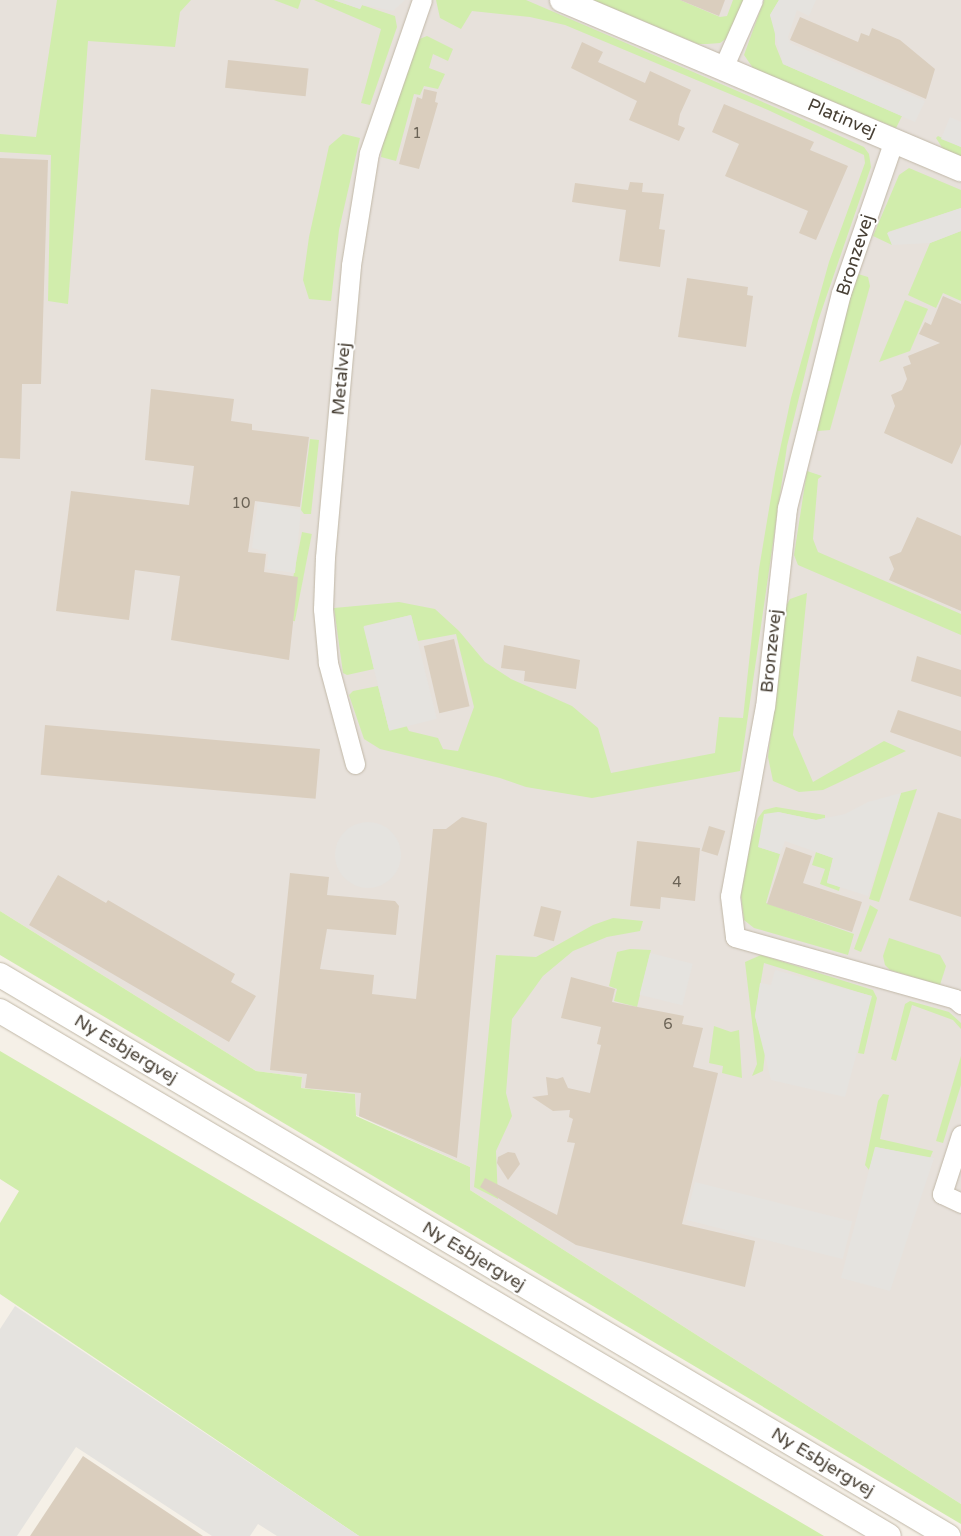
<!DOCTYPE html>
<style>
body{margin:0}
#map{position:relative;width:961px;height:1536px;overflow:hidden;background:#f5f0e7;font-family:"Varela Round",sans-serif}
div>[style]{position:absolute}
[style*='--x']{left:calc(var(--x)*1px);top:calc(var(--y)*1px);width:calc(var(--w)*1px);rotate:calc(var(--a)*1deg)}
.industrial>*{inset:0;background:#e7e1db}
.green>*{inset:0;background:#d1edac;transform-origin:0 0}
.parking>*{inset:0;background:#e5e3df;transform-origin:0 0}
.round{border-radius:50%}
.building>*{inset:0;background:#dacebe;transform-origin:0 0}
.roads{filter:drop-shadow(0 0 1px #c1b8a8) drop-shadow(0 0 1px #c1b8a8)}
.minor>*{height:19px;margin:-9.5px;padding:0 9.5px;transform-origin:9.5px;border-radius:9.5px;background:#fff}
.tertiary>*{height:24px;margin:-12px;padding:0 12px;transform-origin:12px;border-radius:12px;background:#fff}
span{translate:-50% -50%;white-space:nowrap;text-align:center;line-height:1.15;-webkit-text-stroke:4px #fff;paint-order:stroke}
.number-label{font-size:15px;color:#6c6457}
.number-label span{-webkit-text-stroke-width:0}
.street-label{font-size:18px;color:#484035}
</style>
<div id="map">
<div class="industrial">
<div style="clip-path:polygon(0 0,961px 0,961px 1504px,470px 1190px,470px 1167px,356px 1115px,355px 1094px,301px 1088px,302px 1077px,256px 1071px,0 911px)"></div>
</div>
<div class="green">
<div style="clip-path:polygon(57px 0,191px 0,180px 12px,175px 47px,88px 41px,68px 304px,48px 301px,51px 155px,0 152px,0 134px,36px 137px)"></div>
<div style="clip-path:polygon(274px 0,301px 0,298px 9px)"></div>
<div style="clip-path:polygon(314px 0,334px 0,360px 9px,362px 5px,395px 16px,397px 27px,370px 105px,361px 103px,381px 29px)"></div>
<div style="clip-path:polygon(436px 0,526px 0,816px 125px,864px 147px,869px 154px,871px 167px,818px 321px,787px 446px,740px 771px,592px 798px,526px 787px,500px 778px,380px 749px,364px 739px,349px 695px,353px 691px,378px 686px,389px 729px,406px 725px,409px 731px,438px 738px,443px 749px,458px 751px,474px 707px,456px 634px,418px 641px,411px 615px,364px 626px,374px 669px,347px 675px,343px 673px,334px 608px,399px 602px,435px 609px,459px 631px,485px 662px,511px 679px,572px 706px,598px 728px,611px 773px,715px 753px,719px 717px,743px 718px,759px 569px,775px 473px,791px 398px,829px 262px,865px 163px,864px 155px,768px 110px,565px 25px,530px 17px,472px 11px,461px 29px,440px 18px)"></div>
<div style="clip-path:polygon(593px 0,680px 0,720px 17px,727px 16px,733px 0,746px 0,731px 35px,720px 43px,707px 44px,698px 44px)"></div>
<div style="clip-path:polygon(764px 0,779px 0,770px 15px,775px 29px,775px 44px,783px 64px,902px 116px,896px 128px,753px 68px,744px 55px)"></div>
<div style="clip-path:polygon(427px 36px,453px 49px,448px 61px,433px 54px,429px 68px,445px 74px,438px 89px,424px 86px,420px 95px,414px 94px,396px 161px,381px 157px,384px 133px,417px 40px)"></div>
<div style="clip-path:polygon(343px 134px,360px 138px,339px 230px,331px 301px,309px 299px,303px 280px,309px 237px,329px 146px)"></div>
<div style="clip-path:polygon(938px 136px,961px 147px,961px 157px,943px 149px,936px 138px)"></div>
<div style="clip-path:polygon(909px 168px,961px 190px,961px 208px,888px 232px,892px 245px,873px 236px,899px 175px)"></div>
<div style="clip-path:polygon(961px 231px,961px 301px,943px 293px,936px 308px,908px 295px,930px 243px)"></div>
<div style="clip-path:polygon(858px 274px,868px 277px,870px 286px,830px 430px,818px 431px,815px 424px,836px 342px)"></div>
<div style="clip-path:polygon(905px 300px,928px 309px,910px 351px,879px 362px)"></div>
<div style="clip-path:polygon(310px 439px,319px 440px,311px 514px,304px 514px,301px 510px)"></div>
<div style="clip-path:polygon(807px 471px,822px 476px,818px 479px,813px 539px,818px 552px,961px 614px,961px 635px,798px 565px,794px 555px)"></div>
<div style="left:302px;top:532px;width:10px;height:89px;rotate:11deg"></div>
<div style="clip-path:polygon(807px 593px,793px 735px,813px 782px,884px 741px,906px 751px,823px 790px,799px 792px,773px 781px,768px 757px,786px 606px,790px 599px)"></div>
<div style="clip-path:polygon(917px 789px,879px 902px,869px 899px,901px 793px)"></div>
<div style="clip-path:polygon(776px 807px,825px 815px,825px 818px,816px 820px,778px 812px,759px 847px,780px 854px,766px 903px,854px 934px,848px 955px,754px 928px,744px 920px,741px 895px,750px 844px,758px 818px,764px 810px)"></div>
<div style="clip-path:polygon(816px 852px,833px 858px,827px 882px,840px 887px,839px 891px,820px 884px,825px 869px,812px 865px)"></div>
<div style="clip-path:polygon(870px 905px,878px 910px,861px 952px,854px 949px)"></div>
<div style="clip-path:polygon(0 911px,256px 1071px,302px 1077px,301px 1088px,355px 1094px,356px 1116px,470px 1167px,470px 1190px,961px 1504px,961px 1524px,0 955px)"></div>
<div style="clip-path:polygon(613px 918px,643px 921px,640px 931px,607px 937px,573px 951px,543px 976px,512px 1019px,506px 1093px,512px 1116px,496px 1151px,498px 1199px,474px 1187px,496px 955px,536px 957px,593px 925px)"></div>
<div style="clip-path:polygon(889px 938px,940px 955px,946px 966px,940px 985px,890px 970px,885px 965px,883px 956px)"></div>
<div style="clip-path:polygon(630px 949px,651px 950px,637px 1007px,614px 1001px,617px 989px,609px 986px,617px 952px)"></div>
<div style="clip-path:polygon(761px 955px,873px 990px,877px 998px,864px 1054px,858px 1053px,871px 996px,764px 963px,755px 1016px,765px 1053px,763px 1071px,752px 1076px,757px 1064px,745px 962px)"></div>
<div style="clip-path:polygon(910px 1001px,949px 1012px,961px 1023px,961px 1029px,953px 1020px,912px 1005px,896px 1061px,891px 1059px,905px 1004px)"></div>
<div style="clip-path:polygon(714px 1026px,731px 1032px,739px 1030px,742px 1078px,722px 1073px,723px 1066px,709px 1063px)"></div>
<div style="clip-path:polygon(0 1051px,824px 1536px,359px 1536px,0 1294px,0 1223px,19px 1191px,0 1179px)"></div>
<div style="clip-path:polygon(961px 1056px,961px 1085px,943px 1143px,936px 1141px)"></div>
<div style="clip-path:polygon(883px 1094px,889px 1095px,880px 1139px,933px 1151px,930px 1158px,876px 1147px,869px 1170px,865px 1165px,878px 1101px)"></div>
</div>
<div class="parking">
<div style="clip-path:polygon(334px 0,405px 0,393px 11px,362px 5px,360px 9px)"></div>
<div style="clip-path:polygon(779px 0,816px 0,809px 16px,797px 10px,788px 37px,790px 43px,925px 101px,915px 122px,783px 64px,770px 15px)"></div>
<div style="clip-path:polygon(950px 117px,961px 122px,961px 147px,941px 139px)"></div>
<div style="clip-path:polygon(961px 208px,961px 231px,930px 243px,892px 245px,887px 233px)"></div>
<div style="clip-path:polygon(262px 467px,275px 470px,270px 503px,301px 510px,295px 573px,267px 569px,268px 552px,252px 548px)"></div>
<div style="left:411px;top:615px;width:107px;height:49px;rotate:76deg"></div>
<div style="clip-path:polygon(901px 793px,868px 896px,827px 883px,833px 858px,785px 841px,780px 854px,758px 847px,764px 814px,778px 812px,816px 820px,845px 814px,868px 802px)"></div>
<div class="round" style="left:335px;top:822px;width:66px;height:66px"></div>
<div style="left:650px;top:953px;width:44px;height:43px;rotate:14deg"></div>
<div style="clip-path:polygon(775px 970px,872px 996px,845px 1097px,771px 1080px,755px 1016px,760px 983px,771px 985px)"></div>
<div style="clip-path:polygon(875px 1147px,934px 1158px,890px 1291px,841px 1278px)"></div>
<div style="left:695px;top:1182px;width:162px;height:39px;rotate:14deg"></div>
<div style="clip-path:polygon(15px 1306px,359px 1536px,277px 1536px,258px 1524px,250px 1536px,212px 1536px,76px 1447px,17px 1536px,0 1536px,0 1329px)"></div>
</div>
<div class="building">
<div style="clip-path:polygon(680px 0,725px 0,719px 16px)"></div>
<div style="clip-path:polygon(800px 17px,858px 42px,861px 33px,869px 36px,872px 28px,900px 40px,935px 69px,926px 99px,790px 40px)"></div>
<div style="clip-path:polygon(582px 42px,603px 52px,598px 62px,645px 83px,650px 71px,691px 90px,680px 114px,678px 125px,685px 128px,679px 141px,629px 120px,637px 101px,571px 68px)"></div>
<div style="left:228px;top:60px;width:81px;height:28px;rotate:6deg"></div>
<div style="clip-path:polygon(424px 89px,437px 92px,435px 102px,438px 103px,419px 169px,399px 164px,417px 97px,422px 99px)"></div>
<div style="clip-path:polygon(724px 104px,814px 142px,810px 150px,848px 166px,816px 240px,799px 233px,808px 211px,725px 176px,739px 144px,712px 132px)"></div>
<div style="clip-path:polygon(0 158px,48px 160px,41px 384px,22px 384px,20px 459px,0 458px)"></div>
<div style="clip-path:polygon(630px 182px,643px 183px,642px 192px,664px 194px,659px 229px,665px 230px,660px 267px,619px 261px,626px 210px,572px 202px,575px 183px,628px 190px)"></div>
<div style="clip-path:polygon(687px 278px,748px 287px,747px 295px,753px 296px,746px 347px,678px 337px)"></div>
<div style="clip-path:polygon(943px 296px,961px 304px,961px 444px,952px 464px,884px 433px,895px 406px,891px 395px,902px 390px,907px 379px,903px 367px,911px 364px,908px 356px,940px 343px,919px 334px,925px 322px,931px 325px)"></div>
<div style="clip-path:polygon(151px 389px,234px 399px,231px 421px,252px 424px,252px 430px,309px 437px,300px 507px,255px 501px,248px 552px,266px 554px,264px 572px,298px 577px,289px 660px,171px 640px,180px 576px,135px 570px,129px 620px,56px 611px,71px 491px,189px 505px,194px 466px,145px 460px)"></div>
<div style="clip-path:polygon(917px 517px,961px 536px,961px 611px,889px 580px,894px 569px,889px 557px,901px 552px)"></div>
<div style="left:454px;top:639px;width:69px;height:31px;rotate:77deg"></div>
<div style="clip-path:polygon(504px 645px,580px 660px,576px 689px,524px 681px,525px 671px,501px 668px)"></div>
<div style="clip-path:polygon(917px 656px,961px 670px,961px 697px,911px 681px)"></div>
<div style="clip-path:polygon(898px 710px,961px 731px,961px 757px,890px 732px)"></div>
<div style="left:45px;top:725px;width:276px;height:50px;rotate:5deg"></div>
<div style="clip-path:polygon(938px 812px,961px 819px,961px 917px,909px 900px)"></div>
<div style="clip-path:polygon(462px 817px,487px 823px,457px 1158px,359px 1116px,361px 1093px,305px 1088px,307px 1074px,270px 1070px,290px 873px,329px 877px,327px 895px,395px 901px,399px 906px,396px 935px,327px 929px,320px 969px,374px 975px,372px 994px,416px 999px,433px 829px,446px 829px)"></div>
<div style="left:709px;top:826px;width:17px;height:26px;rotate:17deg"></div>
<div style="clip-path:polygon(637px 841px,700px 848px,695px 901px,661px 897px,660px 909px,630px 906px)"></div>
<div style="clip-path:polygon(786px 847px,812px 856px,803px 883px,862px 902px,852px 932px,767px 904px)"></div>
<div style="clip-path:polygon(58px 875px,106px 903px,108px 900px,235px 974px,231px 982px,256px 996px,229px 1042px,29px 925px)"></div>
<div style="left:541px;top:906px;width:21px;height:31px;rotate:14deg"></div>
<div style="clip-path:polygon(571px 977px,615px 989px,612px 1002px,684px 1016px,682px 1024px,703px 1028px,693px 1067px,718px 1073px,682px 1224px,755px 1241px,745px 1287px,576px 1245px,480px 1187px,485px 1178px,557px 1215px,575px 1143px,567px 1142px,573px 1119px,569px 1117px,570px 1110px,553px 1111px,532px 1097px,548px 1095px,546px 1077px,557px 1079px,563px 1077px,568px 1088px,590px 1093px,601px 1045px,597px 1044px,601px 1027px,561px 1018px)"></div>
<div style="clip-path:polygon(508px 1152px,515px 1153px,520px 1164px,508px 1180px,497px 1163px,498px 1157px)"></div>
<div style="clip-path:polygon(83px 1456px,203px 1536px,30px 1536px)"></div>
</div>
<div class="roads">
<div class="minor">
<div style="--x:723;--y:68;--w:74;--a:-66.2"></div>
<div style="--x:894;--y:140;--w:162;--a:109.1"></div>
<div style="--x:841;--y:293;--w:222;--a:104.1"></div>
<div style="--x:787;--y:508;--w:199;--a:96.3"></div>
<div style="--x:765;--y:706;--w:193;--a:100.4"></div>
<div style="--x:730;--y:896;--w:41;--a:83"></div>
<div style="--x:735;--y:937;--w:229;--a:15.7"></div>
<div style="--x:955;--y:999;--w:8;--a:40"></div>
<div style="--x:355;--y:764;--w:105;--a:-105"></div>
<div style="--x:328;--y:663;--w:54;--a:-95.3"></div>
<div style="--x:323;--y:609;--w:52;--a:-87.8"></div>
<div style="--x:325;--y:557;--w:293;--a:-84.9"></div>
<div style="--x:351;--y:265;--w:113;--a:-80.9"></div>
<div style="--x:369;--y:153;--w:162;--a:-70.9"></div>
<div style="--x:961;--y:1135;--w:62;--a:107.9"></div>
<div style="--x:942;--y:1194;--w:21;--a:25"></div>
</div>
<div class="tertiary">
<div style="--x:562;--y:0;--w:433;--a:23"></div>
<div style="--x:0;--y:975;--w:1102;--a:30.62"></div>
<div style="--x:0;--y:1011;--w:1032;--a:30.56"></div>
</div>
</div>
<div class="number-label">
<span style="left:417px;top:134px">1</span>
<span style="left:241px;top:504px">10</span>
<span style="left:677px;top:883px">4</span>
<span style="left:668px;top:1025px">6</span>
</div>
<div class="street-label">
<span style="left:842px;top:118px;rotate:23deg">Platinvej</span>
<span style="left:855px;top:255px;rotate:-72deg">Bronzevej</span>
<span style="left:341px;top:379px;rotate:-85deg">Metalvej</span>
<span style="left:771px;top:651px;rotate:-84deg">Bronzevej</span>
<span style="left:126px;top:1049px;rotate:31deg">Ny Esbjergvej</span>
<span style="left:474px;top:1256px;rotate:31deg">Ny Esbjergvej</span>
<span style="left:823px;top:1462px;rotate:31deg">Ny Esbjergvej</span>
</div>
</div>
